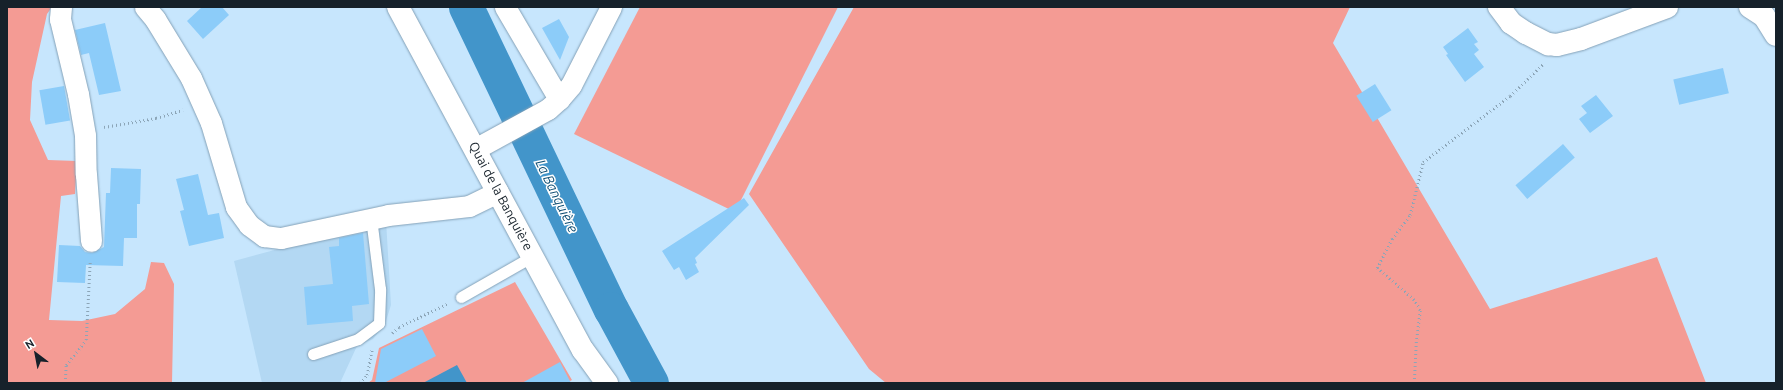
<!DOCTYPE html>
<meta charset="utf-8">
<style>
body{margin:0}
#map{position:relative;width:1783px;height:390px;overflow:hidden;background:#c7e6fd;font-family:Ubuntu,sans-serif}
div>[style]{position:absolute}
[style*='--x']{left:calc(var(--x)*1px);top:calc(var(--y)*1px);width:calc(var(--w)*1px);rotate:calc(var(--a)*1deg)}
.built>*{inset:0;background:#b3d8f3}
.green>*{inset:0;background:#f49b94}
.water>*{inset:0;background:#4295ca}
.river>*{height:35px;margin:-17.5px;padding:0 17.5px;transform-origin:17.5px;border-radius:17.5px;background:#4295ca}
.building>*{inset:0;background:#8cccf9;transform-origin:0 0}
.path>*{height:2.5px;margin-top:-1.25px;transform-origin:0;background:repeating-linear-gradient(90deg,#8ca5b7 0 1px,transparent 0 4px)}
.roads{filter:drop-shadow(0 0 1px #84a1b7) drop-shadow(0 0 1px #84a1b7)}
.lane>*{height:11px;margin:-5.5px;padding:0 5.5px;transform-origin:5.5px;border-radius:5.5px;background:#fff}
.street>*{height:21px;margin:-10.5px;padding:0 10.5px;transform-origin:10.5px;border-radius:10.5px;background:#fff}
.secondary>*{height:22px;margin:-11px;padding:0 11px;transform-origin:11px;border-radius:11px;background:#fff}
span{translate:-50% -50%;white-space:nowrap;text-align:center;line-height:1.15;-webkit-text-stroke:3px #fff;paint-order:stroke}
.street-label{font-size:13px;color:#16212a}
.water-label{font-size:14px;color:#115075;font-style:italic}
.frame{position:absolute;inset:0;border:8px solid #16212a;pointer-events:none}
.north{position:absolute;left:16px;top:334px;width:40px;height:40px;-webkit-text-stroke:3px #fff;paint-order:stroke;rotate:328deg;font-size:11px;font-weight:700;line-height:16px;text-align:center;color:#16212a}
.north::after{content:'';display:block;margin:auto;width:14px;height:18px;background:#16212a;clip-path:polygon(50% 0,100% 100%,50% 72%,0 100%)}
</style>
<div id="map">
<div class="built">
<div style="clip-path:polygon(386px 220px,391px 305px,385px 324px,373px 339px,357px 346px,340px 383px,262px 383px,234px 261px)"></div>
</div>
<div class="green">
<div style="clip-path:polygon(7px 7px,52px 7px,47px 14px,32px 82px,30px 120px,48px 160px,77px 161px,75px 194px,61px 196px,49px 320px,82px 321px,115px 314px,145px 289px,151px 262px,164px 263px,174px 284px,172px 383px,7px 383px)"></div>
<div style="clip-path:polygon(640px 7px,838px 7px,735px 212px,574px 134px)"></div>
<div style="clip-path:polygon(854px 7px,1350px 7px,1333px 43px,1490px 309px,1657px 257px,1706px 383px,886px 383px,869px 369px,749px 194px)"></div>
<div style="clip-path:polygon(515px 282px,572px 380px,566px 383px,368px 383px,372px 380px,379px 348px)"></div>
</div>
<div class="water">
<div style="clip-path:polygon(457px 365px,467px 383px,423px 383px)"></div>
</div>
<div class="river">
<div style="--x:466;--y:7;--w:335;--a:64.4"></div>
<div style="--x:611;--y:309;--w:84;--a:61.6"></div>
</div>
<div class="building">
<div style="clip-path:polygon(202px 7px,222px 7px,229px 15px,203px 39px,187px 21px)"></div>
<div style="clip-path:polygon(559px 19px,569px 37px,560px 60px,542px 28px)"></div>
<div style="clip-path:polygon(105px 23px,121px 91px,99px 95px,89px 53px,81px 55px,75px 30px)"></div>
<div style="clip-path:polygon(1468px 28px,1478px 42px,1474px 44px,1479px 50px,1474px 54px,1484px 67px,1465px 82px,1446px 55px,1448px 54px,1443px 47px)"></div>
<div style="left:1723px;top:68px;width:26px;height:51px;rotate:77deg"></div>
<div style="left:1375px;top:84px;width:31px;height:22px;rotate:58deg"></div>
<div style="left:64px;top:86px;width:35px;height:25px;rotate:80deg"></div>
<div style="clip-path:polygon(1596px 95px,1613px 116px,1590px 133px,1579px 119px,1587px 113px,1581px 106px)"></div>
<div style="left:1563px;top:144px;width:18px;height:63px;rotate:49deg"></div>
<div style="clip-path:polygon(111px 168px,141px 169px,140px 204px,137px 204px,137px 238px,124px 238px,123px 266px,86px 265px,85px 283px,57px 282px,59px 245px,80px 246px,85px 252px,92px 253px,104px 247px,106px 193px,110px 193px)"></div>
<div style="clip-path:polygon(198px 174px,208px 215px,219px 213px,224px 238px,189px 246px,180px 211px,184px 210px,176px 179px)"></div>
<div style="clip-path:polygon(744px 198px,749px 205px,695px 258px,697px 263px,695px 264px,699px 272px,686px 280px,679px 267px,674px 270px,662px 251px)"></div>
<div style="clip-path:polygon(363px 233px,369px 304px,352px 306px,353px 321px,307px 325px,304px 287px,333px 284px,329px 247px,339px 246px,339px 238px)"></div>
<div style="clip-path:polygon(422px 329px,436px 356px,384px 383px,375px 383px,381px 349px)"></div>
<div style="clip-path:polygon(560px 362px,571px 383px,522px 383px)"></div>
</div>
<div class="path">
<div style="--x:104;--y:127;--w:53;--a:-9.8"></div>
<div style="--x:156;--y:118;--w:28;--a:-17"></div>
<div style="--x:392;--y:333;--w:9;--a:-41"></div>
<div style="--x:399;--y:327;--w:55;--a:-25.6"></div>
<div style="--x:65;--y:383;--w:18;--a:-87"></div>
<div style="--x:66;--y:365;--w:32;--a:-51"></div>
<div style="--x:86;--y:340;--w:79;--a:-87.1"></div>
<div style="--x:360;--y:383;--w:11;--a:-49"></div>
<div style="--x:367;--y:375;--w:26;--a:-79"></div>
<div style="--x:1414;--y:383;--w:40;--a:-87.1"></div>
<div style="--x:1416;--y:343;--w:33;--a:-83"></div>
<div style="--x:1420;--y:310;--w:12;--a:-121"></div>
<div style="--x:1414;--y:300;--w:49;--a:-139.1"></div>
<div style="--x:1377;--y:268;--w:33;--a:-63"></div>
<div style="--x:1392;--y:239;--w:30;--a:-53"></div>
<div style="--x:1410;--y:215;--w:55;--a:-76.2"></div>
<div style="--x:1423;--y:162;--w:109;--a:-37.2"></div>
<div style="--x:1510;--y:96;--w:46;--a:-44.1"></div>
</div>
<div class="roads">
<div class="lane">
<div style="--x:461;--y:297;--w:83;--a:-29.7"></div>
<div style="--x:313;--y:354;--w:47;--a:-18.4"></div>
<div style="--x:358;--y:339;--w:26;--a:-37"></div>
<div style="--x:379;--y:323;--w:34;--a:-88"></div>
<div style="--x:380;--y:289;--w:72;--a:-97.2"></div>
</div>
<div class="street">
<div style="--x:61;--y:7;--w:12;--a:95"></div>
<div style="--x:60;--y:19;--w:77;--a:76.5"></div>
<div style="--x:78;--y:94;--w:42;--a:80.3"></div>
<div style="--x:85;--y:135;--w:39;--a:89"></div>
<div style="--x:86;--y:174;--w:67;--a:85.7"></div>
<div style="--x:145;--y:7;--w:16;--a:50"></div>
<div style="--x:155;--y:19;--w:69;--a:58.6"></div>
<div style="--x:191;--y:78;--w:49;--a:66"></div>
<div style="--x:211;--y:123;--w:88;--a:73.4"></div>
<div style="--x:236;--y:207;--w:22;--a:54"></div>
<div style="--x:249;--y:225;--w:19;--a:36"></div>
<div style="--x:264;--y:236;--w:17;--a:7"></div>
<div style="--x:281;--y:238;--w:109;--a:-12.1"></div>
<div style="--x:388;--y:215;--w:81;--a:-6.3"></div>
<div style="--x:469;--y:206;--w:32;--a:-26"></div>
<div style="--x:505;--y:7;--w:107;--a:59.6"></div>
<div style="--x:475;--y:149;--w:83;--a:-28.7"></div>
<div style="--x:548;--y:109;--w:15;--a:-42"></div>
<div style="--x:559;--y:99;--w:18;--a:-49"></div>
<div style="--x:571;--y:85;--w:88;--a:-62.9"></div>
</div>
<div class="secondary">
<div style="--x:398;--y:7;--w:390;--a:61.7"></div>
<div style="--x:583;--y:350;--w:41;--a:54"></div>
<div style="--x:1499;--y:7;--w:20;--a:53"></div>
<div style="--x:1511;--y:23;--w:18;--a:34"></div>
<div style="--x:1526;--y:33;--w:25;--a:27"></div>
<div style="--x:1548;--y:44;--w:9;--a:6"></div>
<div style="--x:1557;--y:45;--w:25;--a:-14"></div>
<div style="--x:1581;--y:39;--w:92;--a:-20.4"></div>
<div style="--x:1750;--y:7;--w:17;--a:33"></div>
<div style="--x:1764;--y:16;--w:22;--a:58"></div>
</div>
</div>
<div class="street-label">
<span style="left:501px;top:196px;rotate:62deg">Quai de la Banquière</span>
</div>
<div class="water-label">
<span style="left:557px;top:196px;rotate:64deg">La Banquière</span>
</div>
<div class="frame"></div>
<div class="north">N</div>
</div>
